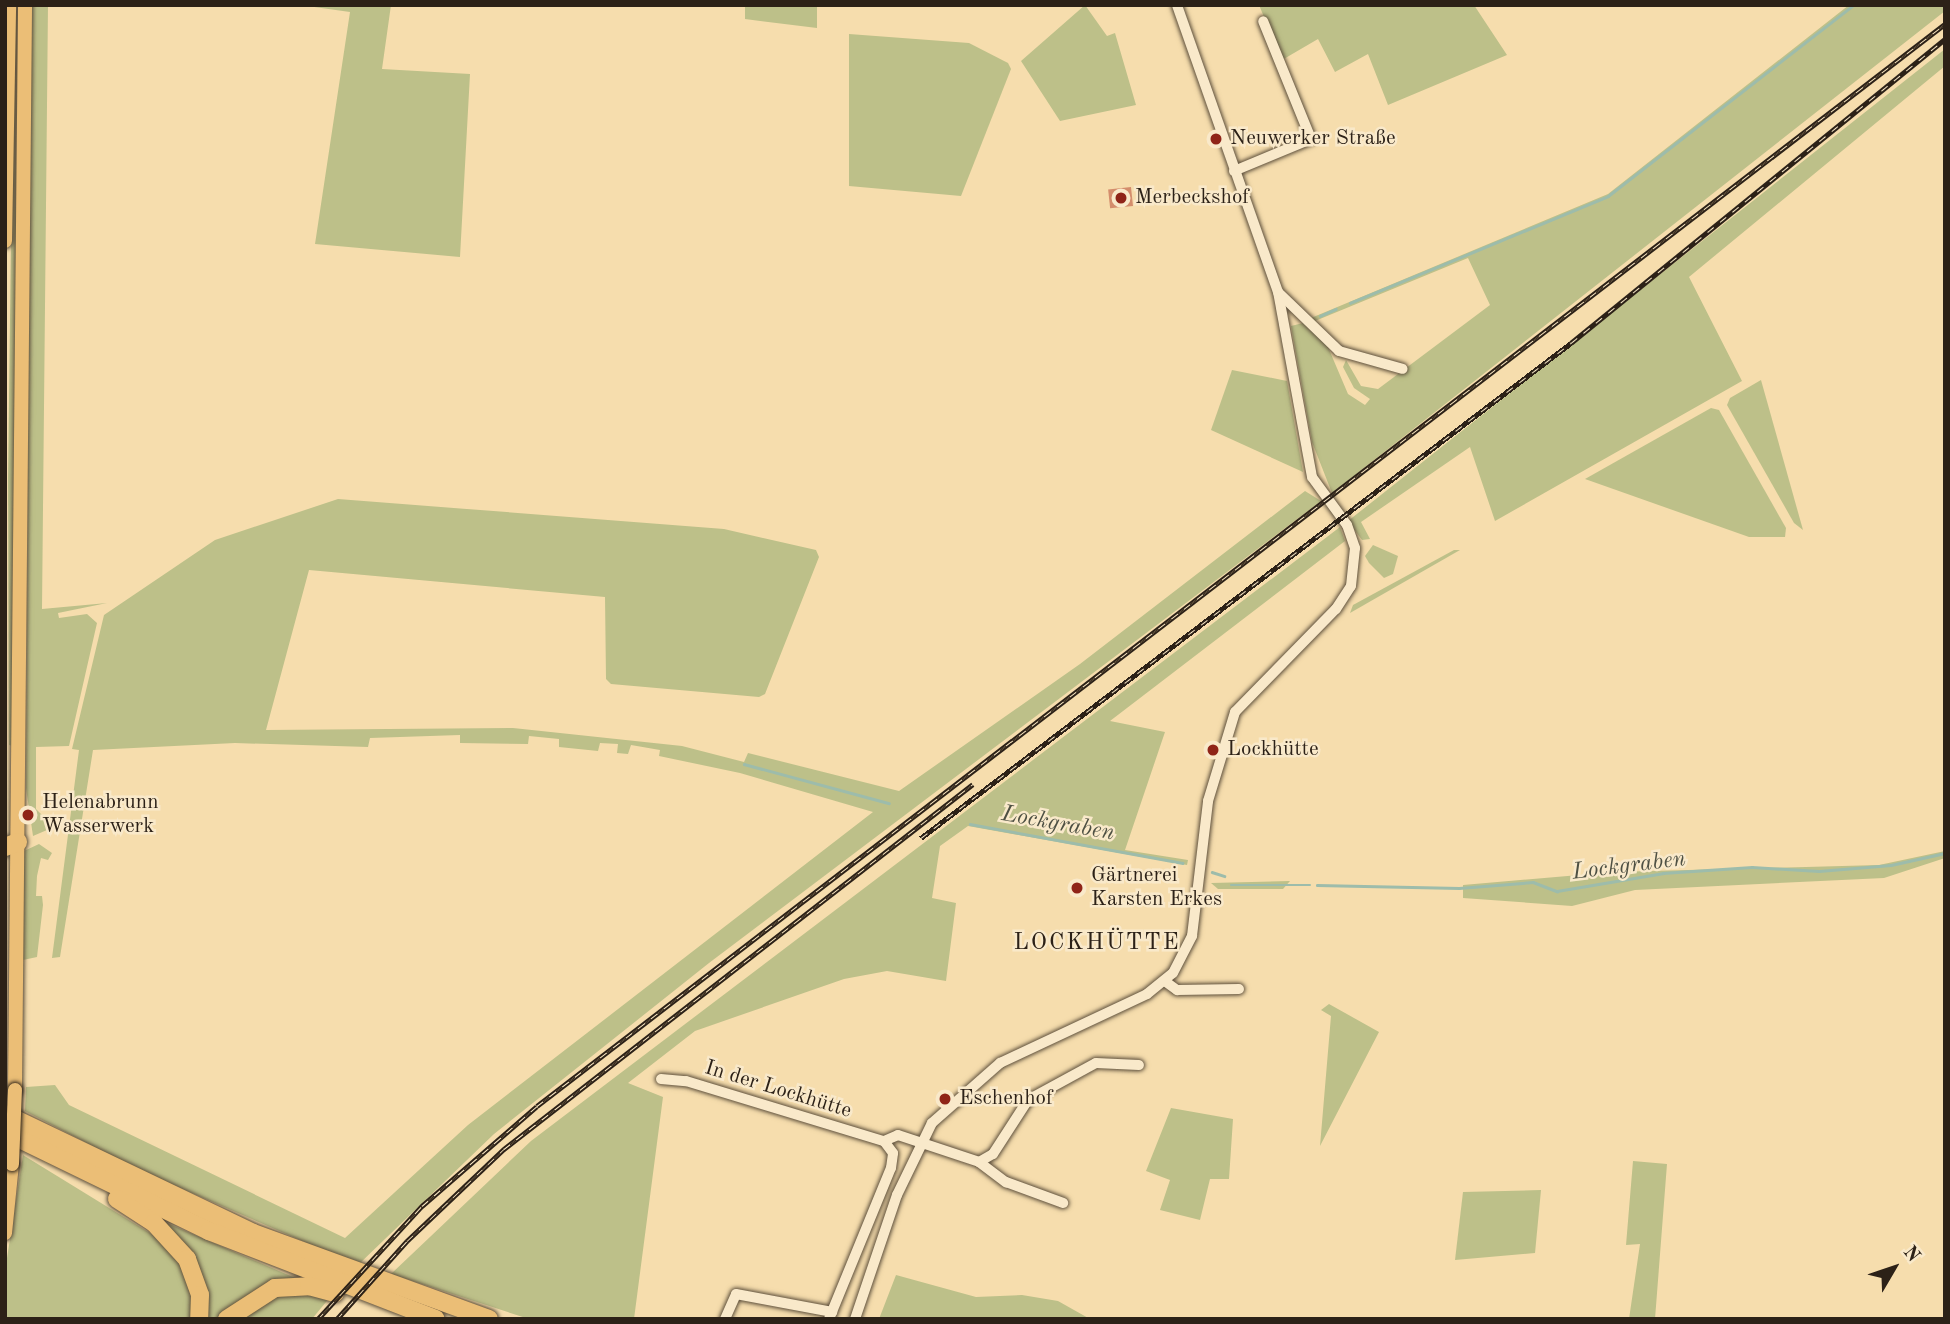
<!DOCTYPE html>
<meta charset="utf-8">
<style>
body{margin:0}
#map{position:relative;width:1950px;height:1324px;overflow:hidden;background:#f6ddad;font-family:"Old Standard TT",serif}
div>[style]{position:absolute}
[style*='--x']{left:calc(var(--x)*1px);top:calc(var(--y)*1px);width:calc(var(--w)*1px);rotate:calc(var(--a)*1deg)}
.green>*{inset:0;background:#bdc089}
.stream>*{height:2.5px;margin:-1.25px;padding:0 1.25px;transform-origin:1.25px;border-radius:1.25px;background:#9dbcab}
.building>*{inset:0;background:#d48d6c;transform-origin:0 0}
.roads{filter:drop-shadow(0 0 2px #5e503c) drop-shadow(0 0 2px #5e503c)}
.minor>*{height:10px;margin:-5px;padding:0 5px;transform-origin:5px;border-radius:5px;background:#f9e9ca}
.major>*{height:14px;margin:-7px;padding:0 7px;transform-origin:7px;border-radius:7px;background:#ebbe76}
.highway>*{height:18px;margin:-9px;padding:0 9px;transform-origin:9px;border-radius:9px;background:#ebbe76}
.rail>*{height:5px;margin-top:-2.5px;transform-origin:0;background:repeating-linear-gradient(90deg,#f9e9ca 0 8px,#2c2117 0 16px);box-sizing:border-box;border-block:2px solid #2c2117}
.bridges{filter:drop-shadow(0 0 2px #2c2117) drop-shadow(0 0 2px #2c2117)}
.major-bridge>*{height:14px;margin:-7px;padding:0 7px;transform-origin:7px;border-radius:7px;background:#ebbe76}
.dots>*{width:19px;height:19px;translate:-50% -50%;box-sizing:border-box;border:4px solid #f9e9ca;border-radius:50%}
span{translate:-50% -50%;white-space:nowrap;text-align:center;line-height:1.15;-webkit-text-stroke:5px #f9e9ca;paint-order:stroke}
.poi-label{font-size:21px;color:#2c2117}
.left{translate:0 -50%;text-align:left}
.street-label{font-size:21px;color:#2c2117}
.water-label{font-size:23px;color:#4e5043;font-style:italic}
.neighbourhood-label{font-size:23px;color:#2c2117;letter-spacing:2px}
.frame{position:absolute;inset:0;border:7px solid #2c2117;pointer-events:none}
.north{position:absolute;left:1859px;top:1233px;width:70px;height:70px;-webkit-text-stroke:5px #f9e9ca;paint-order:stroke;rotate:51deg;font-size:19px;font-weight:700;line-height:28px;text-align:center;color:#2c2117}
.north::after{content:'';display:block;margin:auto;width:24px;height:32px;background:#2c2117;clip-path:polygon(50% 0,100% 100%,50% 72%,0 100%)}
</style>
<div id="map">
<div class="green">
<div style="clip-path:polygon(14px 5px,17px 5px,14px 746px,9px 745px,8px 480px)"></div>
<div style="clip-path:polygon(31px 5px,48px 5px,42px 609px,107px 603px,58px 613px,59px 618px,87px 614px,97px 623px,69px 746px,36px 747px,36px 809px,54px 827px,33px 836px,26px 788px)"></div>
<div style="clip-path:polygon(300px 5px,391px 5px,382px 69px,470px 74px,460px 257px,315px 244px,350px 12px)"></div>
<div style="clip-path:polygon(745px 5px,817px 5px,817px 28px,745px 19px)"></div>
<div style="clip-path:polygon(1085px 5px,1107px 36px,1115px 33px,1136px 105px,1060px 121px,1021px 61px)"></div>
<div style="clip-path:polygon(1259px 5px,1474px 5px,1507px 55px,1388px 105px,1368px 54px,1335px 72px,1318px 39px,1282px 60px)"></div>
<div style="clip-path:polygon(1849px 5px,1945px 5px,1945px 11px,1332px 493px,1312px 442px,1291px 326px,1303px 323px,1328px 347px,1348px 394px,1365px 405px,1370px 399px,1354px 388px,1343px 367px,1346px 360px,1361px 386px,1378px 389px,1490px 305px,1468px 258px,1315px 321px,1311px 318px,1608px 194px)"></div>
<div style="clip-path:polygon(849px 34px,969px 43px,1008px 63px,1011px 69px,961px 196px,849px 186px)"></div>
<div style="clip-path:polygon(1945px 49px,1945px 66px,1689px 277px,1742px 381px,1495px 521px,1470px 447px,1361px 522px,1370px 539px,1362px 540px,1348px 521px)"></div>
<div style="clip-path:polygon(1232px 370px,1287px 381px,1303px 472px,1211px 430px)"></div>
<div style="clip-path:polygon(1761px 380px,1803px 530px,1794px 523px,1727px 405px,1730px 398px)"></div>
<div style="clip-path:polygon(1711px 408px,1719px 410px,1786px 528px,1785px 537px,1749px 537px,1585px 479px)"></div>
<div style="clip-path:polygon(1305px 491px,1321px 501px,709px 963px,494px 1134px,358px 1265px,141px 1171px,25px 1111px,26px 1087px,55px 1085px,69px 1105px,345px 1238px,468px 1125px,873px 812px,740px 773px,659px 756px,660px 750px,631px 745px,628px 754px,617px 753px,618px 744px,600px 743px,598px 751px,559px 747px,559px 739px,529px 736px,528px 744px,460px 743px,460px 735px,370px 738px,368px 747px,235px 743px,93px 750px,60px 957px,52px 958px,79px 750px,72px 749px,104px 615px,215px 540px,338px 499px,724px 529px,816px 550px,819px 557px,765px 694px,759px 697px,611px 684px,606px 679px,605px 597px,309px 570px,266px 730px,513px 728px,682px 746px,744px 762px,748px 753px,899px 791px,1080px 664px)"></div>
<div style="clip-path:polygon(1340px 527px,1345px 541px,1110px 721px,1165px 732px,1125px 850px,1188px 860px,1187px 865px,968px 826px,940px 846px,932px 898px,956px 903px,946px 981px,887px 971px,844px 979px,695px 1031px,628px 1083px,663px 1097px,634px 1319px,529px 1319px,391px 1274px,531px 1141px)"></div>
<div style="clip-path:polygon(1373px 545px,1398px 556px,1393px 574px,1384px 578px,1369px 563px,1365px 556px)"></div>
<div style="clip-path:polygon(1454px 550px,1460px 550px,1350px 613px,1353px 605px)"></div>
<div style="clip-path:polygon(39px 844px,52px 853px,48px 860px,41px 858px,37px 876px,36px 896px,42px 896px,43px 905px,37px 957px,23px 960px,24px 851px)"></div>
<div style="clip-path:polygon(1945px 851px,1945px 858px,1884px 878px,1635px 890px,1572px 906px,1463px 898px,1463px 885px,1614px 872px,1879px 865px)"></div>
<div style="clip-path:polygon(1290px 881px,1283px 889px,1218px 889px,1211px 883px)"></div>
<div style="clip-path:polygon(1329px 1004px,1379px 1032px,1320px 1146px,1331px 1016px,1321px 1010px)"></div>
<div style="clip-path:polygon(1171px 1108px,1233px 1119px,1229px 1179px,1210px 1179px,1200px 1220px,1160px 1210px,1170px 1180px,1146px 1171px)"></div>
<div style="clip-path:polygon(23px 1155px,158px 1238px,182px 1266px,192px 1292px,191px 1319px,7px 1319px,5px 1271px)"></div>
<div style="clip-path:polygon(1633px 1161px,1667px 1164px,1655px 1319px,1629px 1319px,1640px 1244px,1626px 1245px)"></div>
<div style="clip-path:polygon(1541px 1190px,1535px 1253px,1455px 1260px,1463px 1192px)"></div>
<div style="clip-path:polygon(153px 1217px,300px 1280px,261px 1287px,220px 1319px,202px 1319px,203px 1295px)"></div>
<div style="clip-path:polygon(896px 1275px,976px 1297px,1022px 1295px,1058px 1301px,1090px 1319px,879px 1319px)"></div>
<div style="clip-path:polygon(298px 1291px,331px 1296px,312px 1319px,236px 1319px,259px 1301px)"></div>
</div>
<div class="stream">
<div style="--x:1350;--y:303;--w:279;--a:-22.5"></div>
<div style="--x:1608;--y:196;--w:311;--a:-37.9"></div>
<div style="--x:1320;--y:316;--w:17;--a:-24"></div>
<div style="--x:744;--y:764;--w:150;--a:15.1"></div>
<div style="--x:970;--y:824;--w:216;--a:10.4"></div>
<div style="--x:1212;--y:872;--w:13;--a:18"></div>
<div style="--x:1231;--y:885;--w:79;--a:0"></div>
<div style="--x:1317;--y:885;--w:142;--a:1.2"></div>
<div style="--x:1459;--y:888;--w:74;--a:-4.6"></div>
<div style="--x:1533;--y:882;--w:26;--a:21"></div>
<div style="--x:1557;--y:891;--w:108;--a:-9.6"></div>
<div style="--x:1663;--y:873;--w:89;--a:-3.9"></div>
<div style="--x:1752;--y:867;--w:67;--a:3.4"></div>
<div style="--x:1819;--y:871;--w:72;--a:-4.8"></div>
<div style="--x:1891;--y:865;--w:55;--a:-12.5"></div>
</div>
<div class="building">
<div style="left:1131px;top:187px;width:19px;height:23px;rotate:84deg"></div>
</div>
<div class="roads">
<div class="minor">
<div style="--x:1234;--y:171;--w:83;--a:-22.6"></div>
<div style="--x:1311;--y:139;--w:127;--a:-112.1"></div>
<div style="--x:1280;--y:294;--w:82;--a:44"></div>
<div style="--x:1339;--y:351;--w:66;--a:15.7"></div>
<div style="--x:1166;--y:982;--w:14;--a:36"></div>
<div style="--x:1177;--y:990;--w:62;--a:-0.9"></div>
<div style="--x:661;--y:1079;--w:25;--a:5"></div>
<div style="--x:686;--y:1081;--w:207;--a:16.9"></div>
<div style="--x:884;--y:1141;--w:15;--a:-23"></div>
<div style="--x:898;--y:1135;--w:85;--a:18.4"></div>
<div style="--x:979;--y:1162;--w:16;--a:-30"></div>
<div style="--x:993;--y:1154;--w:64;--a:-57.1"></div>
<div style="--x:1028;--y:1100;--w:77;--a:-28.6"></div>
<div style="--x:1096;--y:1063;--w:43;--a:2.7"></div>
<div style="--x:979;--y:1162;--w:34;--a:37"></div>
<div style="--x:1006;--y:1182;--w:61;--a:20.2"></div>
<div style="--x:725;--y:1319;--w:27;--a:-66"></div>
<div style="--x:736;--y:1294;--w:98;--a:10.6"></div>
<div style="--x:829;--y:1319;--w:163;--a:-67.7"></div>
<div style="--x:891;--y:1168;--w:15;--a:-82"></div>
<div style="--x:893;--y:1153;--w:15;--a:-127"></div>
<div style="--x:855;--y:1319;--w:131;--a:-71.3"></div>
<div style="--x:897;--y:1195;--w:80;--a:-64.1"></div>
<div style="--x:932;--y:1123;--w:91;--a:-41.4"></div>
<div style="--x:1000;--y:1063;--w:162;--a:-25.1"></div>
<div style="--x:1147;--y:994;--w:33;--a:-39"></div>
<div style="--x:1173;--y:973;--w:42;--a:-62.8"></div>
<div style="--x:1192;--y:936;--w:136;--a:-83.2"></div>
<div style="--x:1208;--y:801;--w:93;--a:-73.1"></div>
<div style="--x:1235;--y:712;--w:144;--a:-45.6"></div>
<div style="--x:1336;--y:609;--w:27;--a:-57"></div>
<div style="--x:1351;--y:586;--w:38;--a:-84"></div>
<div style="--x:1355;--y:548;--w:24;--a:-109"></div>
<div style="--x:1347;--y:525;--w:59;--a:-126.1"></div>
<div style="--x:1312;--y:477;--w:188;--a:-100.4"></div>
<div style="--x:1278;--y:292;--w:304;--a:-109.4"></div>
</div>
<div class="major">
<div style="--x:5;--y:241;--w:236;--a:-89"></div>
<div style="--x:15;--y:1090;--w:1085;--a:-89.47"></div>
<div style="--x:5;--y:1233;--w:69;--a:-84.2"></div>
</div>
<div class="highway">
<div style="--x:5;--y:847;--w:14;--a:-21"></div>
<div style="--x:5;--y:1114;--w:275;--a:25.6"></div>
<div style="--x:253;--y:1233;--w:251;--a:20"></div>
<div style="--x:5;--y:1132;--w:227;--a:25.9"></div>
<div style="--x:209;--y:1231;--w:243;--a:21.2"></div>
<div style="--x:117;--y:1199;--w:44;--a:33"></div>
<div style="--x:154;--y:1223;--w:49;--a:47.5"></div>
<div style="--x:187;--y:1259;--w:38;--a:70"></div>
<div style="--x:200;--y:1295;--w:24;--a:92"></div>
<div style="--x:227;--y:1319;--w:57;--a:-32.9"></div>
<div style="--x:275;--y:1288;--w:34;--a:-3"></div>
<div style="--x:309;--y:1286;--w:27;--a:15"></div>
</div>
</div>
<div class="rail">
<div style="--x:921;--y:838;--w:817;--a:-37.29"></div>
<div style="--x:1571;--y:343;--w:482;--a:-39.1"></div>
<div style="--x:318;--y:1319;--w:154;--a:-47.4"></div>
<div style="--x:422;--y:1206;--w:152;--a:-41"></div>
<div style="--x:537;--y:1106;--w:1776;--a:-37.54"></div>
<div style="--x:337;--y:1319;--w:105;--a:-48.1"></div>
<div style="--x:407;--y:1241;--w:134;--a:-43.5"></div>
<div style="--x:504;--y:1149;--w:594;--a:-37.89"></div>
</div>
<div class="bridges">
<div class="major-bridge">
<div style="--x:12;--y:1164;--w:74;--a:-87.7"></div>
</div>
</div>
<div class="dots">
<div style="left:1216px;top:139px;background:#8f2418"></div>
<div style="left:1121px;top:198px;background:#8f2418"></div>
<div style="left:1213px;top:750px;background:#8f2418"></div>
<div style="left:28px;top:815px;background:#8f2418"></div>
<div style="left:1077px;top:888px;background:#8f2418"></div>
<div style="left:945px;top:1099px;background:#8f2418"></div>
</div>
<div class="poi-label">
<span class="left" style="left:1230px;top:139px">Neuwerker Straße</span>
<span class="left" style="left:1135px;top:198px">Merbeckshof</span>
<span class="left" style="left:1227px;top:750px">Lockhütte</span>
<span class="left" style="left:42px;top:815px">Helenabrunn<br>Wasserwerk</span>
<span class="left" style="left:1091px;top:888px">Gärtnerei<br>Karsten Erkes</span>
<span class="left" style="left:959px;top:1099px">Eschenhof</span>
</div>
<div class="street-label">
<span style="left:778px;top:1090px;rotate:17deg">In der Lockhütte</span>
</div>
<div class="water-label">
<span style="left:1058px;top:824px;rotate:10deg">Lockgraben</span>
<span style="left:1629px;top:866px;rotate:-7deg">Lockgraben</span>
</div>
<div class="neighbourhood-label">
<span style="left:1097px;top:943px">LOCKHÜTTE</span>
</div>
<div class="frame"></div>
<div class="north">N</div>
</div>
